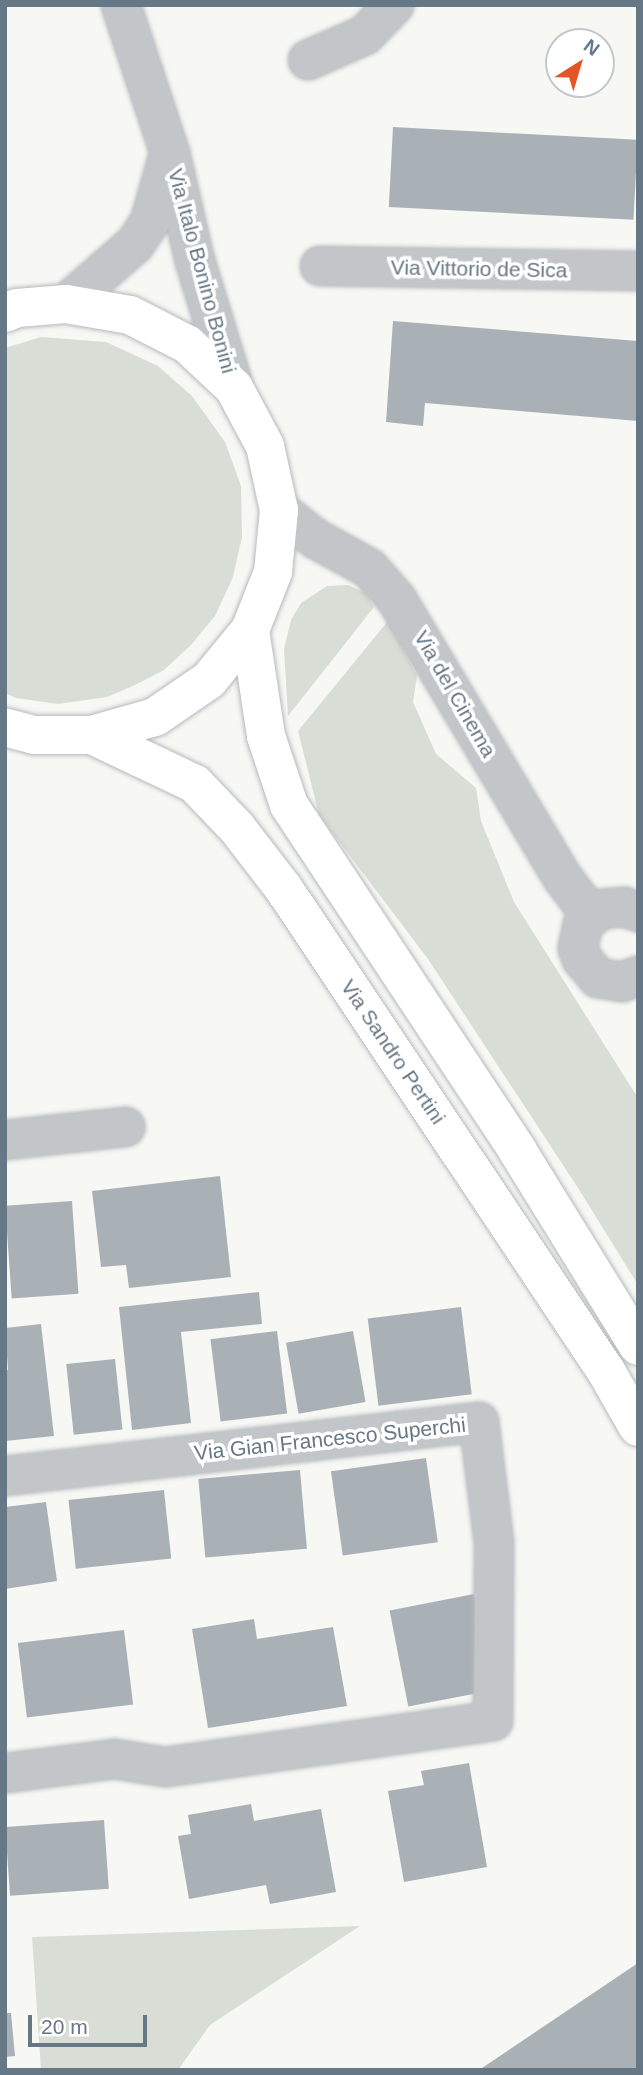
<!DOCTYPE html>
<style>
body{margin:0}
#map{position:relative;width:643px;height:2075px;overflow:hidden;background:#f7f7f4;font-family:Arial,sans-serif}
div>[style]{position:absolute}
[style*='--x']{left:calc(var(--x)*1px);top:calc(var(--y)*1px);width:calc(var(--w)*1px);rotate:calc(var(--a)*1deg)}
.green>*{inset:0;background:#d8ded5}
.building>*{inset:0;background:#a9b1b7;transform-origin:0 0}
.roads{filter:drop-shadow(0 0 2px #b5babd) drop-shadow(0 0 2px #b5babd)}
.minor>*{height:38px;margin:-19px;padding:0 19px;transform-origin:19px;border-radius:19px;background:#c2c6c9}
.primary>*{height:38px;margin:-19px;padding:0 19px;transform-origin:19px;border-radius:19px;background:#fff}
span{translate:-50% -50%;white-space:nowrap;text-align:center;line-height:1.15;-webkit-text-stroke:7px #fff;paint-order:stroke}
.street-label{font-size:21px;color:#667785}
.frame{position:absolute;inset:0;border:7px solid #667785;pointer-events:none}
.north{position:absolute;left:545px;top:28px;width:70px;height:70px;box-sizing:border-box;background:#fff;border:2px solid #c2c9ce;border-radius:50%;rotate:37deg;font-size:19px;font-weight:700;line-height:28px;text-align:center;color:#667785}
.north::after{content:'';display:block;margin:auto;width:24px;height:32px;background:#e45427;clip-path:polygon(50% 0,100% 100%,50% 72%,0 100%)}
.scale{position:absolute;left:28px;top:2015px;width:119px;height:32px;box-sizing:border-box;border:4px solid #667785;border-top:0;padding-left:9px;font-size:21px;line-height:24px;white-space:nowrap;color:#667785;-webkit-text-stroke:5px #fff;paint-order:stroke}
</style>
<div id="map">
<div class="green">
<div style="clip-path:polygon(41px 337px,106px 342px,158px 366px,192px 396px,225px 442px,241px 486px,242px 537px,233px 577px,215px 616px,191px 645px,164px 670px,135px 685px,107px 697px,58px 704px,16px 698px,5px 693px,5px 348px)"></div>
<div style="clip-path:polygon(348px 585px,364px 592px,374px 607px,288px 716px,284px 649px,291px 620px,301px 603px,327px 586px)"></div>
<div style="clip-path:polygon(388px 621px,417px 676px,413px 702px,436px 754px,476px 788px,481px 821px,514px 902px,638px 1098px,638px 1285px,580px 1191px,428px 959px,319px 815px,298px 731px)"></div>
<div style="clip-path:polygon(360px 1926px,210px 2025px,178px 2070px,41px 2070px,32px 1937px)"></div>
</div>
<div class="building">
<div style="left:393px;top:127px;width:245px;height:80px;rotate:3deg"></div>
<div style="clip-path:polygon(393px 321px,638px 341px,638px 421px,425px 403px,423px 426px,386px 422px)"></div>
<div style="clip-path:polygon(220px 1176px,231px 1277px,129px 1288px,126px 1265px,101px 1267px,92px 1191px)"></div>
<div style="left:72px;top:1201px;width:93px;height:67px;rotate:86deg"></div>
<div style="clip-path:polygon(259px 1292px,262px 1324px,181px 1332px,191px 1423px,132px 1430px,119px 1307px)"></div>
<div style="left:461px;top:1307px;width:88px;height:94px;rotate:83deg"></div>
<div style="clip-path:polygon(41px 1324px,54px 1436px,5px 1441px,5px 1371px,8px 1370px,5px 1328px)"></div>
<div style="left:277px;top:1331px;width:83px;height:67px;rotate:83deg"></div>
<div style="left:353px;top:1331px;width:72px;height:68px;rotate:80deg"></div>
<div style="left:115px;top:1359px;width:71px;height:49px;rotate:84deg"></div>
<div style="left:426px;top:1458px;width:85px;height:96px;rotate:82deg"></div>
<div style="left:300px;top:1470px;width:79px;height:102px;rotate:85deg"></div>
<div style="left:164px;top:1490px;width:69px;height:96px;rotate:84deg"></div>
<div style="clip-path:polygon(46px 1502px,57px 1581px,5px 1589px,5px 1507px)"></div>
<div style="left:474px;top:1594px;width:98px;height:86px;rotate:79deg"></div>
<div style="clip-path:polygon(254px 1619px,257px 1639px,333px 1627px,347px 1706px,208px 1728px,192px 1629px)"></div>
<div style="left:124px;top:1630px;width:75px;height:107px;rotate:83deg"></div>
<div style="clip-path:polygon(469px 1763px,487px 1867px,404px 1882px,388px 1791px,424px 1785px,421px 1771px)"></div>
<div style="clip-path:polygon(251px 1804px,254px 1821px,321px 1809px,336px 1892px,270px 1904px,266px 1885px,189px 1899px,178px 1836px,191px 1834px,188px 1815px)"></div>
<div style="left:104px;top:1820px;width:69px;height:99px;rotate:86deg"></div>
<div style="clip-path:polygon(638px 1963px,638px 2070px,479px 2070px)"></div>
<div style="clip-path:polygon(5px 2013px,11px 2013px,15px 2056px,5px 2057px)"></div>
</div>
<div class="roads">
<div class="minor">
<div style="--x:121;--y:5;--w:156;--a:71.7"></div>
<div style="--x:170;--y:153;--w:111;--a:77"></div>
<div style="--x:195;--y:261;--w:133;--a:72.9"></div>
<div style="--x:308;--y:60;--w:62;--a:-23.7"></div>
<div style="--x:365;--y:35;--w:42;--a:-46"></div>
<div style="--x:320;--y:266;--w:318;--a:0.9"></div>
<div style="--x:66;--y:304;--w:91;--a:-41"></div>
<div style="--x:135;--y:244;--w:27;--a:-56"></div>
<div style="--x:150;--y:222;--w:70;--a:-74.2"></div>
<div style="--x:279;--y:510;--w:47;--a:38.1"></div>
<div style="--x:316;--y:539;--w:60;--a:28.7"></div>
<div style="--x:369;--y:568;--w:43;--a:48.8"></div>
<div style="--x:397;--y:600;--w:322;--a:59.2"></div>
<div style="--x:562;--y:877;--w:48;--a:52.7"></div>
<div style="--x:638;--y:912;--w:15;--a:-160"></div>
<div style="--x:624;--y:907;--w:23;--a:175"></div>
<div style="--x:601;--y:909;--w:23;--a:140"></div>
<div style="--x:583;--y:924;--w:25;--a:102"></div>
<div style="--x:578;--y:948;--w:12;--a:70"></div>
<div style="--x:582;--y:959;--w:25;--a:50"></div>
<div style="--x:598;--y:978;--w:24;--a:9"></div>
<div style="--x:622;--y:982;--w:17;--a:-21"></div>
<div style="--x:5;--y:1140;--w:121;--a:-6.2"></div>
<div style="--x:5;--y:1476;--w:477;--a:-6.5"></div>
<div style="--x:479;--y:1422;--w:121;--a:82.9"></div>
<div style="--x:494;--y:1542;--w:179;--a:90.3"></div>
<div style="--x:493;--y:1721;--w:331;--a:172"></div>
<div style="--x:165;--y:1767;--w:51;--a:-170.9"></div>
<div style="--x:115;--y:1759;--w:111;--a:172.7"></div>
</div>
<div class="primary">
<div style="--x:5;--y:313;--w:13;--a:-23"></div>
<div style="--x:17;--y:308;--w:49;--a:-4.7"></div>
<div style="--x:66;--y:304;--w:65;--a:9.8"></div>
<div style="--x:130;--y:315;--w:64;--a:27"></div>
<div style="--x:187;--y:344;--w:64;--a:43.1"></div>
<div style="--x:234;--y:388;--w:66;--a:61.9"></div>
<div style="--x:265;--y:446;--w:66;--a:77.7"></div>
<div style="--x:279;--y:510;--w:62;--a:95.5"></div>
<div style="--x:273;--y:572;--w:62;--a:111.6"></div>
<div style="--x:250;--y:630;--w:65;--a:129.4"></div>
<div style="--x:209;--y:680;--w:65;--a:145.6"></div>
<div style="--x:155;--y:717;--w:66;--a:164.1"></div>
<div style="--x:92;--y:735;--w:58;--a:180"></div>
<div style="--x:34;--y:735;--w:30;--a:-165"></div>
<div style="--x:250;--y:630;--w:107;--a:81.4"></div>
<div style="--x:266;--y:736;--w:73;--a:71.6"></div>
<div style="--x:289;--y:805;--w:414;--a:56.5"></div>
<div style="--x:517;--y:1150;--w:230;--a:58.3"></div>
<div style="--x:92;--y:735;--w:114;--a:25.4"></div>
<div style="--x:195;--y:784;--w:61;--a:46.3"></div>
<div style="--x:237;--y:828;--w:77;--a:52.4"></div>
<div style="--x:284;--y:889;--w:580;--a:56.26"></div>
<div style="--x:606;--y:1371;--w:64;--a:60.3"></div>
</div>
</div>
<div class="street-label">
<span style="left:479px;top:269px;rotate:1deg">Via Vittorio de Sica</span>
<span style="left:202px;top:271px;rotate:75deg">Via Italo Bonino Bonini</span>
<span style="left:455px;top:694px;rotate:60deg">Via del Cinema</span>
<span style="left:393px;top:1052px;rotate:56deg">Via Sandro Pertini</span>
<span style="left:330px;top:1439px;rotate:-6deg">Via Gian Francesco Superchi</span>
</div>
<div class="frame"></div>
<div class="north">N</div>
<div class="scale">20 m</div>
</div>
